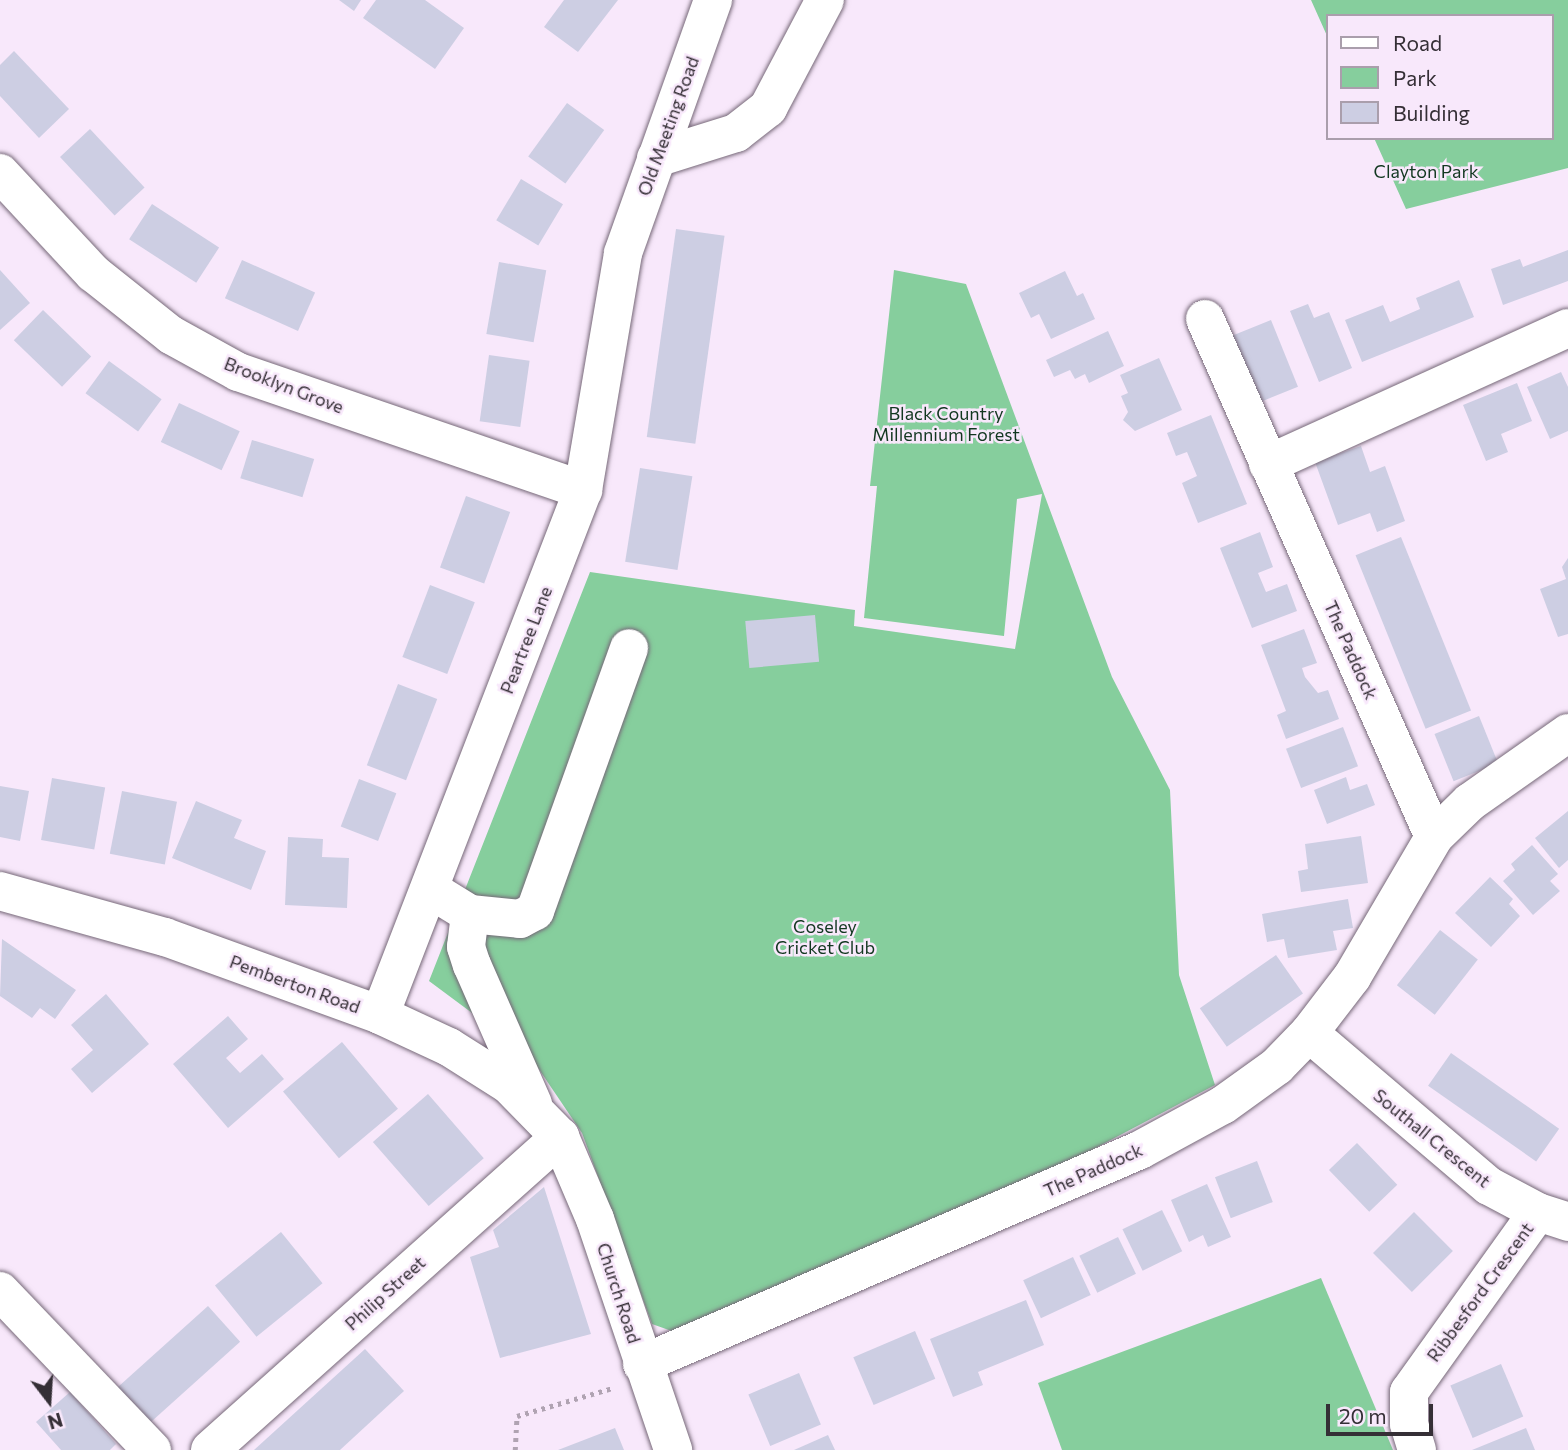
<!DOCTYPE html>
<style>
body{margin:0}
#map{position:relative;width:1568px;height:1450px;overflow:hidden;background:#f8e8fb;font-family:Commissioner,sans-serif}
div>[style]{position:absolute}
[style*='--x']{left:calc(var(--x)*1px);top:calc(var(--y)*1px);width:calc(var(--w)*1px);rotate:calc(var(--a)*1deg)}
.green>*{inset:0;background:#86ce9d}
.building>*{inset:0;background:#cdcee3;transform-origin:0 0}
.path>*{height:4.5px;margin-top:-2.25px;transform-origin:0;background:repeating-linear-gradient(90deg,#b0a3b2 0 3.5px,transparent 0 8.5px)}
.roads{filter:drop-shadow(0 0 2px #766878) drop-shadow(0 0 2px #766878)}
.minor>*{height:38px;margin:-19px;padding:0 19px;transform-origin:19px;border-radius:19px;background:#fff}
span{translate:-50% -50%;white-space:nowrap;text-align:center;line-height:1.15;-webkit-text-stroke:5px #f8e8fb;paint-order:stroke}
.street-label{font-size:18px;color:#352f36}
.park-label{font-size:18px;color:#123720}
.legend{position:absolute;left:1326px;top:14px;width:228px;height:126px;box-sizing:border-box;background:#f8e8fb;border:2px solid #aa9eac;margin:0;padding:9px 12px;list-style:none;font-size:21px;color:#352f36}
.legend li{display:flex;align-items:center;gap:14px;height:35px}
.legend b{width:35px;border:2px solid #aa9eac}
.north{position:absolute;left:14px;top:1366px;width:70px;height:70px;-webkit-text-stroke:5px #f8e8fb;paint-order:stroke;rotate:163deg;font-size:19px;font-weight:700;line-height:28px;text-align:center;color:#352f36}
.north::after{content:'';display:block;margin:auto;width:24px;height:32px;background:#352f36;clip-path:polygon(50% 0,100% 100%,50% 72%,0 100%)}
.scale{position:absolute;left:1326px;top:1404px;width:107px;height:32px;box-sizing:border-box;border:4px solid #352f36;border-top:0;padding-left:9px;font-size:21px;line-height:24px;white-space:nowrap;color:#352f36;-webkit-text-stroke:5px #f8e8fb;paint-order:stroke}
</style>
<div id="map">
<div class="green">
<div style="clip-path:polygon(1311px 0,1568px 0,1568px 168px,1406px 209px,1374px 138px,1552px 138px,1552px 16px,1328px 16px,1328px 38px)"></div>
<div style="clip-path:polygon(894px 270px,966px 284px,1112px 677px,1170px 790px,1179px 975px,1215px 1085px,963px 1218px,680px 1334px,652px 1324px,582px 1133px,530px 1056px,429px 981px,590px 572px,855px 610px,854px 626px,1015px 649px,1042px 494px,1017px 499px,1004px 636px,864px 618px,877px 486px,870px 486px)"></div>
<div style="clip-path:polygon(1321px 1278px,1393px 1450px,1062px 1450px,1038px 1383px)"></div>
</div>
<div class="building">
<div style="clip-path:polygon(339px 0,361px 0,354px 11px)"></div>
<div style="clip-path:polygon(376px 0,425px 0,464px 28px,435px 69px,363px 18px)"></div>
<div style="clip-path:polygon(564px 0,618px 0,578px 52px,544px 27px)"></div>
<div style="clip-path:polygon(14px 51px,69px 109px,39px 138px,0 96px,0 65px)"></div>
<div style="left:567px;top:103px;width:46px;height:66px;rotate:36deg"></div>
<div style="left:90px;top:129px;width:80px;height:41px;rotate:47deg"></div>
<div style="left:521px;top:179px;width:49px;height:48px;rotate:31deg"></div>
<div style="left:152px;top:204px;width:80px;height:42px;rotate:33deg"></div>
<div style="left:676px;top:229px;width:49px;height:210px;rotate:8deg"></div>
<div style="clip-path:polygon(1568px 250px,1568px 281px,1503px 305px,1491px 269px,1520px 259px,1523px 267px)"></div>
<div style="left:242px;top:260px;width:80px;height:42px;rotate:24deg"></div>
<div style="left:499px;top:262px;width:48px;height:73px;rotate:10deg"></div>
<div style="clip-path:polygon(0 270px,30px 303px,0 330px)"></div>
<div style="clip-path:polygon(1065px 271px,1077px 296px,1083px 293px,1095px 319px,1051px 339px,1039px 314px,1031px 318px,1019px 293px)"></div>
<div style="clip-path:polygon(1459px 280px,1474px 317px,1362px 362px,1345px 320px,1383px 305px,1390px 322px,1420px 309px,1416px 298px)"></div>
<div style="clip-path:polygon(1308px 304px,1314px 318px,1329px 312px,1352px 368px,1319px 382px,1290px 311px)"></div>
<div style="left:43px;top:310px;width:67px;height:42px;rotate:44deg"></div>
<div style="left:1271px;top:320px;width:72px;height:44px;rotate:68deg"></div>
<div style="clip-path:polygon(1108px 331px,1124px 366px,1089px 383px,1085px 374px,1075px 379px,1070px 370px,1054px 377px,1046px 360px)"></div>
<div style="left:489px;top:355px;width:41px;height:67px;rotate:8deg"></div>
<div style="clip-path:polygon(1159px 358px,1182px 410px,1135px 431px,1123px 420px,1128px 412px,1121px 396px,1128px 393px,1120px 375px)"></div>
<div style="left:109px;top:361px;width:65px;height:40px;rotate:36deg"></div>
<div style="clip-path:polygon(1561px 372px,1568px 387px,1568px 431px,1550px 439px,1527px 387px)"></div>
<div style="clip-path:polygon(1517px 383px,1532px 421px,1501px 434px,1508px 452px,1486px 461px,1463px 405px)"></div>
<div style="left:179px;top:403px;width:67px;height:43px;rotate:25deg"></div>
<div style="clip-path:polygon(1211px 415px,1247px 504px,1198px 523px,1182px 483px,1197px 476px,1187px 452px,1176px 456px,1167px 433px)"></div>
<div style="left:252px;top:440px;width:65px;height:40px;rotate:17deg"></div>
<div style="clip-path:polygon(1361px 446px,1370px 472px,1385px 466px,1405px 521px,1377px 532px,1370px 513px,1338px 525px,1315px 462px)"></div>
<div style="left:640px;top:468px;width:53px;height:95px;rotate:9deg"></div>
<div style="left:466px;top:496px;width:47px;height:76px;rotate:20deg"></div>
<div style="clip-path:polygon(1260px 532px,1273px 567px,1258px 573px,1266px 592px,1287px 584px,1297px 611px,1252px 628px,1220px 548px)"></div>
<div style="left:1401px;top:537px;width:187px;height:49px;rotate:68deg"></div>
<div style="clip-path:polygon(1568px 558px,1568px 634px,1558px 637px,1540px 589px,1566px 579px,1562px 567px)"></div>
<div style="left:430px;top:585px;width:48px;height:77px;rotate:21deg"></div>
<div style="left:815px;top:615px;width:47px;height:70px;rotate:85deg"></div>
<div style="clip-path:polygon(1304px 629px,1317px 663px,1302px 668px,1305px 677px,1318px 693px,1328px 690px,1339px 719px,1286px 739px,1277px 715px,1286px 711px,1261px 645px)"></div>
<div style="left:398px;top:684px;width:42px;height:87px;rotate:21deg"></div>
<div style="left:1479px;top:716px;width:51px;height:48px;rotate:68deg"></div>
<div style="left:1343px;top:727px;width:42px;height:61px;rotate:69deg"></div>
<div style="clip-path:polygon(1346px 777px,1350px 790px,1367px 784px,1375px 805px,1327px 824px,1314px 790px)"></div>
<div style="left:52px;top:778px;width:54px;height:63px;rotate:10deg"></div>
<div style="left:359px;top:779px;width:40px;height:51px;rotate:21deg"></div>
<div style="clip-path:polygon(0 786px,29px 791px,20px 841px,0 837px)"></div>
<div style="left:122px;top:791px;width:56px;height:64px;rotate:11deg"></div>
<div style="clip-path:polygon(196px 801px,242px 820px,234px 838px,266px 851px,251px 890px,172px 858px)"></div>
<div style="clip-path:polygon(1568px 811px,1568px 860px,1559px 868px,1535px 838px)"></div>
<div style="clip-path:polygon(1361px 836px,1368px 883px,1301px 892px,1298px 871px,1308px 869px,1305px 844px)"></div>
<div style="clip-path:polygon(288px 837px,323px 839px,322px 857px,349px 858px,347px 908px,285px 905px)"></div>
<div style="clip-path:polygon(1532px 845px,1558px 874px,1550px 881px,1560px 891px,1533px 915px,1503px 881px,1515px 870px,1511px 864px)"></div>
<div style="clip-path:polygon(1490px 877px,1513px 899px,1509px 904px,1520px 916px,1491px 947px,1455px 913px)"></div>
<div style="clip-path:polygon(1348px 899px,1353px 928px,1333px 931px,1337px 950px,1288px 958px,1284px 939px,1267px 942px,1262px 914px)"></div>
<div style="left:1440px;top:930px;width:48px;height:70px;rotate:38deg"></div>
<div style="clip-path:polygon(2px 939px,76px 990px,55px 1019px,40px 1008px,32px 1018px,0 996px)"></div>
<div style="left:1276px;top:955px;width:47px;height:93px;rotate:55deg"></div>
<div style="clip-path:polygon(106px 994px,149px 1044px,92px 1093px,71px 1069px,93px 1050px,71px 1025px)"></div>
<div style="clip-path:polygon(228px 1016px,248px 1039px,226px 1058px,240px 1073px,262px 1054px,284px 1079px,228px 1128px,173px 1064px)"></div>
<div style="left:342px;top:1042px;width:87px;height:77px;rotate:50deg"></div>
<div style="left:1451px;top:1053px;width:132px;height:40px;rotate:35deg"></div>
<div style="left:428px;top:1094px;width:85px;height:73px;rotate:49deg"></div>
<div style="left:1357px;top:1143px;width:58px;height:39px;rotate:46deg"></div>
<div style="left:1257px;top:1161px;width:44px;height:45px;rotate:69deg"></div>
<div style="clip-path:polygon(1207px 1184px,1231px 1237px,1208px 1247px,1203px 1235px,1189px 1242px,1171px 1200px)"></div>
<div style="clip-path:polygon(544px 1187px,591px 1334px,500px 1358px,470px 1257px,499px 1247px,493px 1230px)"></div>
<div style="left:1162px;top:1210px;width:46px;height:44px;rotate:64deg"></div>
<div style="left:1414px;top:1212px;width:55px;height:58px;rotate:45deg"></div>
<div style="left:281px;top:1232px;width:66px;height:85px;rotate:51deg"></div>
<div style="left:1118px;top:1237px;width:41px;height:43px;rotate:64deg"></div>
<div style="left:1073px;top:1257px;width:42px;height:55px;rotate:65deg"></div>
<div style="clip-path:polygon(1026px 1300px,1044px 1345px,978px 1372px,983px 1385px,953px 1397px,930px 1339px)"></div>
<div style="left:208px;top:1306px;width:48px;height:132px;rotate:48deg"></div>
<div style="left:915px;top:1331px;width:52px;height:67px;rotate:67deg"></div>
<div style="clip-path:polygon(365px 1349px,404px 1391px,340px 1450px,254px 1450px)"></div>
<div style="left:1501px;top:1364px;width:57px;height:55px;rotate:67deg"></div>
<div style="left:799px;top:1373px;width:56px;height:55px;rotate:67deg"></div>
<div style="clip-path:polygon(70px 1392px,116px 1444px,110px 1450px,61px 1450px,36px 1422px)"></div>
<div style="clip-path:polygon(615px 1428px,624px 1450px,558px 1450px)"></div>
<div style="clip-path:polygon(1526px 1428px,1535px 1450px,1472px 1450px)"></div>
<div style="clip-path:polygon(828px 1435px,835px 1450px,794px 1450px)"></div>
</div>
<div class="path">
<div style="--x:515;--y:1450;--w:34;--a:-87"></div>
<div style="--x:517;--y:1416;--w:100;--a:-16.3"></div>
</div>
<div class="roads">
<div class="minor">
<div style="--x:656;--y:158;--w:84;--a:-17.4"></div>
<div style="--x:736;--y:133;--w:41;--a:-38"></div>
<div style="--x:768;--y:108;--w:122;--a:-62.2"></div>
<div style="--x:0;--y:173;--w:137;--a:47.1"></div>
<div style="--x:93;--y:273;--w:100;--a:38.5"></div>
<div style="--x:171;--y:335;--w:77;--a:28.9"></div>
<div style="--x:238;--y:372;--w:365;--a:18.9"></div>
<div style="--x:1205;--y:319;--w:566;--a:66.15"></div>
<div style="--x:1268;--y:464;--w:329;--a:-24.4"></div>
<div style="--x:431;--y:890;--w:46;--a:31.6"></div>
<div style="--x:470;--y:914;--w:50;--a:5.7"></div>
<div style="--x:520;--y:919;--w:17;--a:-28"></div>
<div style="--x:535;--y:911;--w:279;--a:-70.3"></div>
<div style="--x:0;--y:891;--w:171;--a:15.6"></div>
<div style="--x:165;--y:937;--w:229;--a:19.9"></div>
<div style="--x:380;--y:1015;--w:76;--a:24.9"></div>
<div style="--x:449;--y:1047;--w:71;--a:32.3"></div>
<div style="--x:509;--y:1085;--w:73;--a:45.6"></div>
<div style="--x:560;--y:1137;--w:89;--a:66.9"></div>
<div style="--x:595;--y:1219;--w:244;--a:71.3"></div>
<div style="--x:470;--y:914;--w:33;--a:97"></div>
<div style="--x:466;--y:947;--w:19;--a:72"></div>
<div style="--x:472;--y:965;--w:152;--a:66.3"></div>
<div style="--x:380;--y:1015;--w:563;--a:-68.86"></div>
<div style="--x:583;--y:490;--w:240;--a:-80.4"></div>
<div style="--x:623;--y:253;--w:269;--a:-70.4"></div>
<div style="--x:1309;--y:1033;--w:236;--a:40.4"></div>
<div style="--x:1489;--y:1186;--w:55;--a:28"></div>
<div style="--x:1538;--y:1212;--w:32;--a:18"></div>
<div style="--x:0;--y:1291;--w:220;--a:46.3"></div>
<div style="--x:642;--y:1364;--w:542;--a:-23.25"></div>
<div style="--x:1140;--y:1150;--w:94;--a:-28.5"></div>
<div style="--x:1223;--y:1105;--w:67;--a:-35.8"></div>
<div style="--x:1277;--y:1066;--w:46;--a:-45.9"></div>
<div style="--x:1309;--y:1033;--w:71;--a:-52.5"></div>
<div style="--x:1352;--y:977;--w:162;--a:-59.6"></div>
<div style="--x:1434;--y:837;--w:50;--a:-44.2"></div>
<div style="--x:1470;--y:802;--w:120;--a:-35.1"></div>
<div style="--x:210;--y:1450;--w:470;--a:-41.8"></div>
<div style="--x:1417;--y:1450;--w:27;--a:-107"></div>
<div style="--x:1409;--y:1424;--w:32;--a:-90"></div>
<div style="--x:1409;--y:1392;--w:221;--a:-54.4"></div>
</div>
</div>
<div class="street-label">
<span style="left:668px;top:126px;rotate:-70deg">Old Meeting Road</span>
<span style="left:284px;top:385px;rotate:21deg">Brooklyn Grove</span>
<span style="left:526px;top:640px;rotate:-69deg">Peartree Lane</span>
<span style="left:1351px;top:650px;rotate:66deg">The Paddock</span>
<span style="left:295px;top:984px;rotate:20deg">Pemberton Road</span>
<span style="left:1432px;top:1138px;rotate:39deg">Southall Crescent</span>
<span style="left:1093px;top:1170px;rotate:-24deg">The Paddock</span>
<span style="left:1480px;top:1292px;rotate:-54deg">Ribbesford Crescent</span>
<span style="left:385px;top:1293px;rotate:-42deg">Philip Street</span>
<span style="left:619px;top:1293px;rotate:72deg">Church Road</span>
</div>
<div class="park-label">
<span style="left:1426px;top:171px">Clayton Park</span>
<span style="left:946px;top:424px">Black Country<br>Millennium Forest</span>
<span style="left:825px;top:937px">Coseley<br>Cricket Club</span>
</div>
<ul class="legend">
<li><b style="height:9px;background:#fff"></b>Road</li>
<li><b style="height:19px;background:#86ce9d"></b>Park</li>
<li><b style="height:19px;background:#cdcee3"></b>Building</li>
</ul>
<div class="north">N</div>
<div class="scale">20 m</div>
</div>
